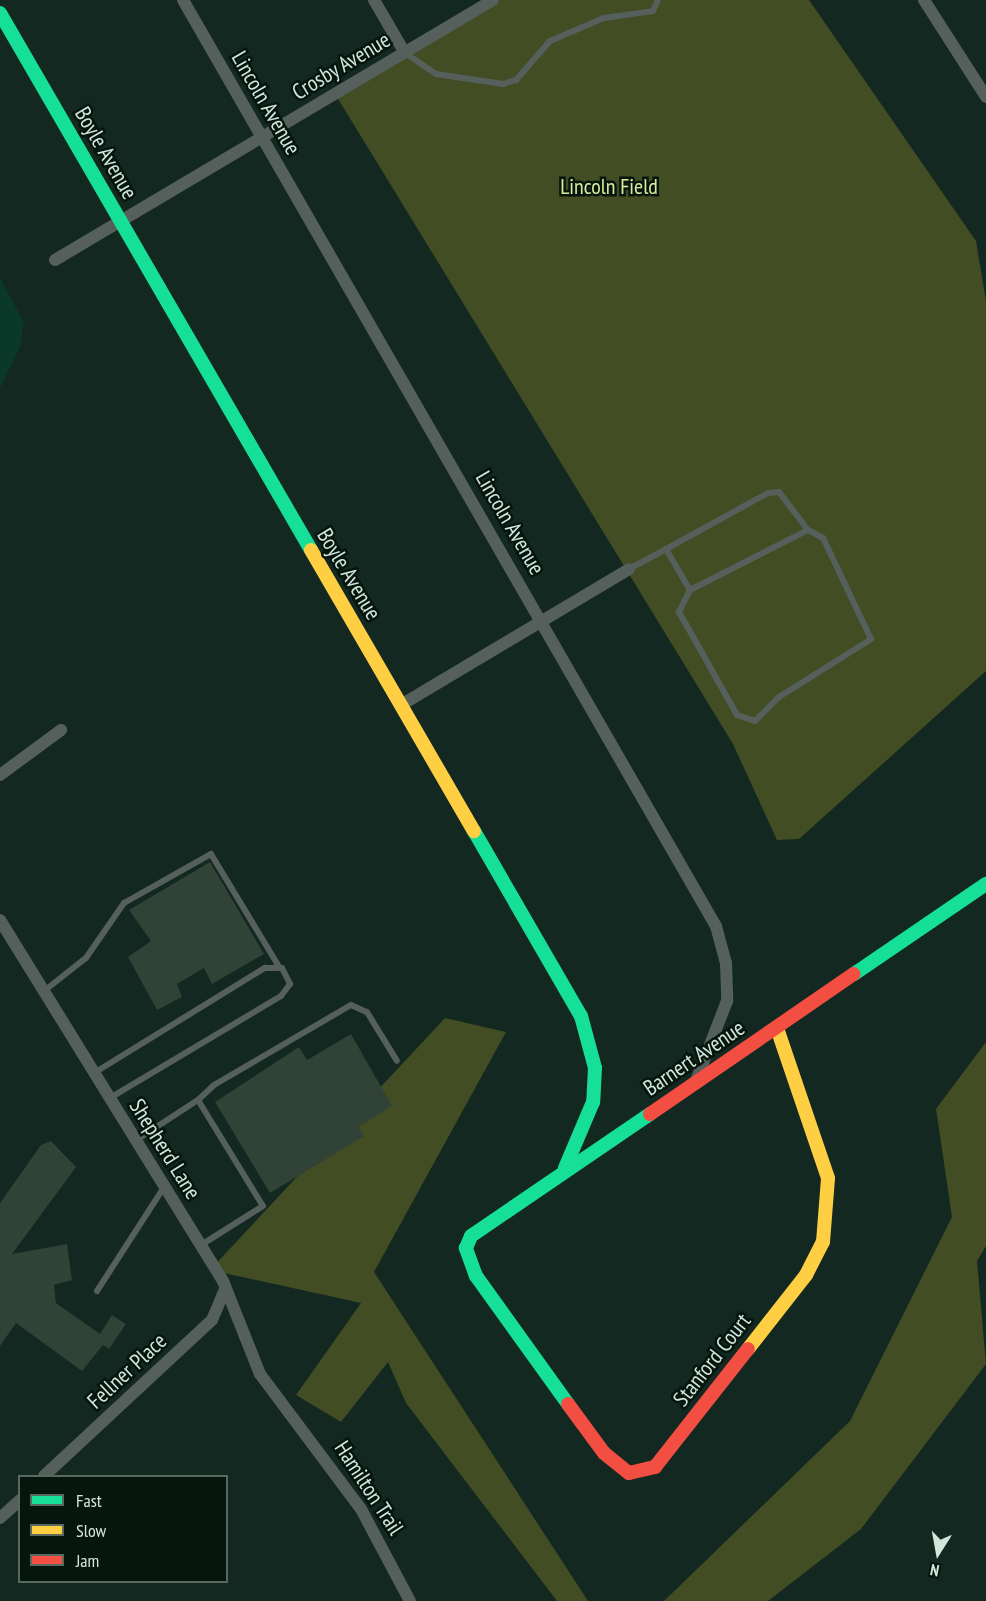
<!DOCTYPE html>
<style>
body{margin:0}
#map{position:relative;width:986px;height:1601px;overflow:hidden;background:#122820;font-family:"PT Sans Narrow",sans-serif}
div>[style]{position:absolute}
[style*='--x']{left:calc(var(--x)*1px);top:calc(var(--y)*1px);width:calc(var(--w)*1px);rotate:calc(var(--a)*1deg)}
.built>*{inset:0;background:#0a3829}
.green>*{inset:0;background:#424d24}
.building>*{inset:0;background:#314237}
.lane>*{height:6px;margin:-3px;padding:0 3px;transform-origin:3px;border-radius:3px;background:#55605d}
.street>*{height:12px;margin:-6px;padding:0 6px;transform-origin:6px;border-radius:6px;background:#55605d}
.fast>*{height:14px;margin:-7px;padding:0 7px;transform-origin:7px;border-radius:7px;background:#16e098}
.slow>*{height:14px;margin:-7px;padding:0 7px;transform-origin:7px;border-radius:7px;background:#ffcf43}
.jam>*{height:14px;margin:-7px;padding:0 7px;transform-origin:7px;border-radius:7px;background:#f24e42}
span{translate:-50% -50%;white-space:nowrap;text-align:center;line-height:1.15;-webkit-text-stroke:5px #06150e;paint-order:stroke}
.street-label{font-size:22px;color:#d2e6dc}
.park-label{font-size:22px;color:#d9eb9c}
.legend{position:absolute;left:18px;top:1475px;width:210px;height:108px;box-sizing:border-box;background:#06150e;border:2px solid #586960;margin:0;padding:8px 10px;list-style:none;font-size:18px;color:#d2e6dc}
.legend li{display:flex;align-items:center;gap:12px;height:30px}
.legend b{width:30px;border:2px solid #586960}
.north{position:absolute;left:908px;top:1523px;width:60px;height:60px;-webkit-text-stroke:4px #06150e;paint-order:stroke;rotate:191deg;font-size:16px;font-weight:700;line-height:24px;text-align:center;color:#d2e6dc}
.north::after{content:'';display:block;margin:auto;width:21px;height:27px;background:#d2e6dc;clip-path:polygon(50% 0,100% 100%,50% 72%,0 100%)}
</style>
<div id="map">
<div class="built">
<div style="clip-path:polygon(0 278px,24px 322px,20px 347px,0 388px)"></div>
</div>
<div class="green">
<div style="clip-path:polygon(487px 0,809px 0,976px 241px,986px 301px,986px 671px,799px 839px,777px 840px,733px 744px,332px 89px)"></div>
<div style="clip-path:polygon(445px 1018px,506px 1032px,374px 1272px,588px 1601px,557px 1601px,406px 1403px,388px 1362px,341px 1422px,296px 1395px,361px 1303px,210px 1270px)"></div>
<div style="clip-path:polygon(986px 1042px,986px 1246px,977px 1261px,986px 1364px,861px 1529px,768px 1601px,664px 1601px,850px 1421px,952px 1217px,936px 1109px)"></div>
</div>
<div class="building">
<div style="clip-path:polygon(210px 862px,264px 954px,212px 984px,204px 968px,177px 984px,182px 997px,157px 1010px,128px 957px,151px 941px,129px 910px)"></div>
<div style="clip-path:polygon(351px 1034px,392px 1106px,358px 1127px,364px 1136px,270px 1193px,215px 1102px,299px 1047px,307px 1060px)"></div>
<div style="clip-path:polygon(51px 1141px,76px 1167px,12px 1254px,67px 1244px,72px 1280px,54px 1285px,56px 1303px,100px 1334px,112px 1315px,126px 1324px,109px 1349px,103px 1345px,82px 1371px,16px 1323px,0 1346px,0 1203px,41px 1145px)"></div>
</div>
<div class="lane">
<div style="--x:405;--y:53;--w:37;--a:34"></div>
<div style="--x:436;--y:74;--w:68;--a:8.5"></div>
<div style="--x:503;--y:84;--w:14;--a:-17"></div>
<div style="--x:516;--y:80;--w:52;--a:-48.9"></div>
<div style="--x:550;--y:41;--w:59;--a:-23.1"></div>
<div style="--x:604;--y:18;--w:49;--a:-8.1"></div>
<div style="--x:653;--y:11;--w:12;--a:-66"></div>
<div style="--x:629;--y:569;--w:42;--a:-28.4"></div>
<div style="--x:666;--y:549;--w:48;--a:59.7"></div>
<div style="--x:690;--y:590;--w:132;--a:-27"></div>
<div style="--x:808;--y:530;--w:48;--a:-127.3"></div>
<div style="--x:779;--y:492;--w:11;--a:175"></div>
<div style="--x:768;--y:493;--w:116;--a:151.2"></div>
<div style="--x:690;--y:590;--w:25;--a:117"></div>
<div style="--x:679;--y:612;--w:118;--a:60.6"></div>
<div style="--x:737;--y:715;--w:19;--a:18"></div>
<div style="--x:755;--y:721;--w:34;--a:-45"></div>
<div style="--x:779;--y:697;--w:109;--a:-32.2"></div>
<div style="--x:871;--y:639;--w:112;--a:-115.4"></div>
<div style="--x:823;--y:538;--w:17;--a:-152"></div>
<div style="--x:44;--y:991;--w:53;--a:-38.2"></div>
<div style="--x:86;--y:958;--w:67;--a:-55.4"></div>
<div style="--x:124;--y:903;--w:100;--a:-29.4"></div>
<div style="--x:211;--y:854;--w:130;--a:58.9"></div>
<div style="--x:94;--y:1073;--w:201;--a:-31.6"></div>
<div style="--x:265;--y:968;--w:17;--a:0"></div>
<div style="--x:282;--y:968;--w:18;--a:63"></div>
<div style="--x:290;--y:984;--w:15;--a:127"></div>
<div style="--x:281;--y:996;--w:199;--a:149.2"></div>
<div style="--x:198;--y:1100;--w:22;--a:-43"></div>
<div style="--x:214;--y:1085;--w:159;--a:-30.3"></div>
<div style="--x:351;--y:1005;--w:17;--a:24"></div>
<div style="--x:367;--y:1012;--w:57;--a:58.5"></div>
<div style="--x:135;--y:1141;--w:75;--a:-33.1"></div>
<div style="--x:198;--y:1100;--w:124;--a:58.5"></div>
<div style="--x:263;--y:1206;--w:73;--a:147.8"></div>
<div style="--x:97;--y:1291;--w:124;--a:-57.2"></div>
</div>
<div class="street">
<div style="--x:183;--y:0;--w:1068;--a:60.08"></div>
<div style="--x:716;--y:926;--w:38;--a:75"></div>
<div style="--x:726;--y:963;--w:38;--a:88"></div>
<div style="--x:727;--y:1001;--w:86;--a:111.2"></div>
<div style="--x:374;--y:0;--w:61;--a:59.7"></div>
<div style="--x:924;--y:0;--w:115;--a:57.4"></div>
<div style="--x:55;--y:260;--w:509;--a:-30.69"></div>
<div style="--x:401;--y:705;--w:265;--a:-30.8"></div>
<div style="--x:0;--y:775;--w:76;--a:-36.4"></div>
<div style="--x:0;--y:920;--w:424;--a:58.3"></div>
<div style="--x:223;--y:1281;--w:100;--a:68.3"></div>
<div style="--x:260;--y:1374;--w:169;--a:53.2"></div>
<div style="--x:361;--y:1509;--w:104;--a:62"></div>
<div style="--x:44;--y:1476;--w:229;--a:-42.9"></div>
<div style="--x:212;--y:1320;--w:33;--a:-67"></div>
<div style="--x:0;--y:1518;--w:27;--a:-42"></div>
</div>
<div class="fast">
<div style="--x:0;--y:13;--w:621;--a:59.92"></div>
<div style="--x:474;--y:831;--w:214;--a:60"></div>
<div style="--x:581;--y:1016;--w:54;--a:74.9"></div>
<div style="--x:595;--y:1068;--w:34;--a:93"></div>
<div style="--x:593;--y:1102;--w:72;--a:113"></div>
<div style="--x:854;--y:974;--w:160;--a:-34.3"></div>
<div style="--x:568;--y:1404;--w:158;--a:-125.7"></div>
<div style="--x:476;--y:1276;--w:30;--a:-110"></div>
<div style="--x:466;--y:1248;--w:13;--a:-67"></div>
<div style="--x:471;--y:1236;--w:217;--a:-34.3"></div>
</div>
<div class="slow">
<div style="--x:311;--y:550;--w:325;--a:59.9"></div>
<div style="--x:748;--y:1349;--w:94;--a:-51.9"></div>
<div style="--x:806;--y:1275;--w:37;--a:-63"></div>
<div style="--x:823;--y:1242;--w:64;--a:-85.5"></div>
<div style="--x:828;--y:1178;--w:158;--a:-108.8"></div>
</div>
<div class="jam">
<div style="--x:650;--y:1114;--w:247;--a:-34.5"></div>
<div style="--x:568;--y:1404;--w:61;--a:53.7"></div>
<div style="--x:604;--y:1453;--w:32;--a:39"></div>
<div style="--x:629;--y:1473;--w:27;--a:-13"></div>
<div style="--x:655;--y:1467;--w:150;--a:-51.8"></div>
</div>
<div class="street-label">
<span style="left:341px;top:66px;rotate:-31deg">Crosby Avenue</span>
<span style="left:266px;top:103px;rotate:60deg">Lincoln Avenue</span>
<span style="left:106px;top:153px;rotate:60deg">Boyle Avenue</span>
<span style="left:510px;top:523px;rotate:60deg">Lincoln Avenue</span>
<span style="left:349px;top:574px;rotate:59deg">Boyle Avenue</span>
<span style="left:694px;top:1058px;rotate:-34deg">Barnert Avenue</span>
<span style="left:165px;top:1149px;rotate:58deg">Shepherd Lane</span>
<span style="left:712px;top:1360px;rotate:-52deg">Stanford Court</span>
<span style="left:127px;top:1371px;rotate:-43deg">Fellner Place</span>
<span style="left:369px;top:1488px;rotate:57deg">Hamilton Trail</span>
</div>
<div class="park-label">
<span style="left:609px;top:187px">Lincoln Field</span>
</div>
<ul class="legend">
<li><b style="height:8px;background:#16e098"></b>Fast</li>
<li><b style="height:8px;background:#ffcf43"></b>Slow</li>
<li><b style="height:8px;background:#f24e42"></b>Jam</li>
</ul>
<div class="north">N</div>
</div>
